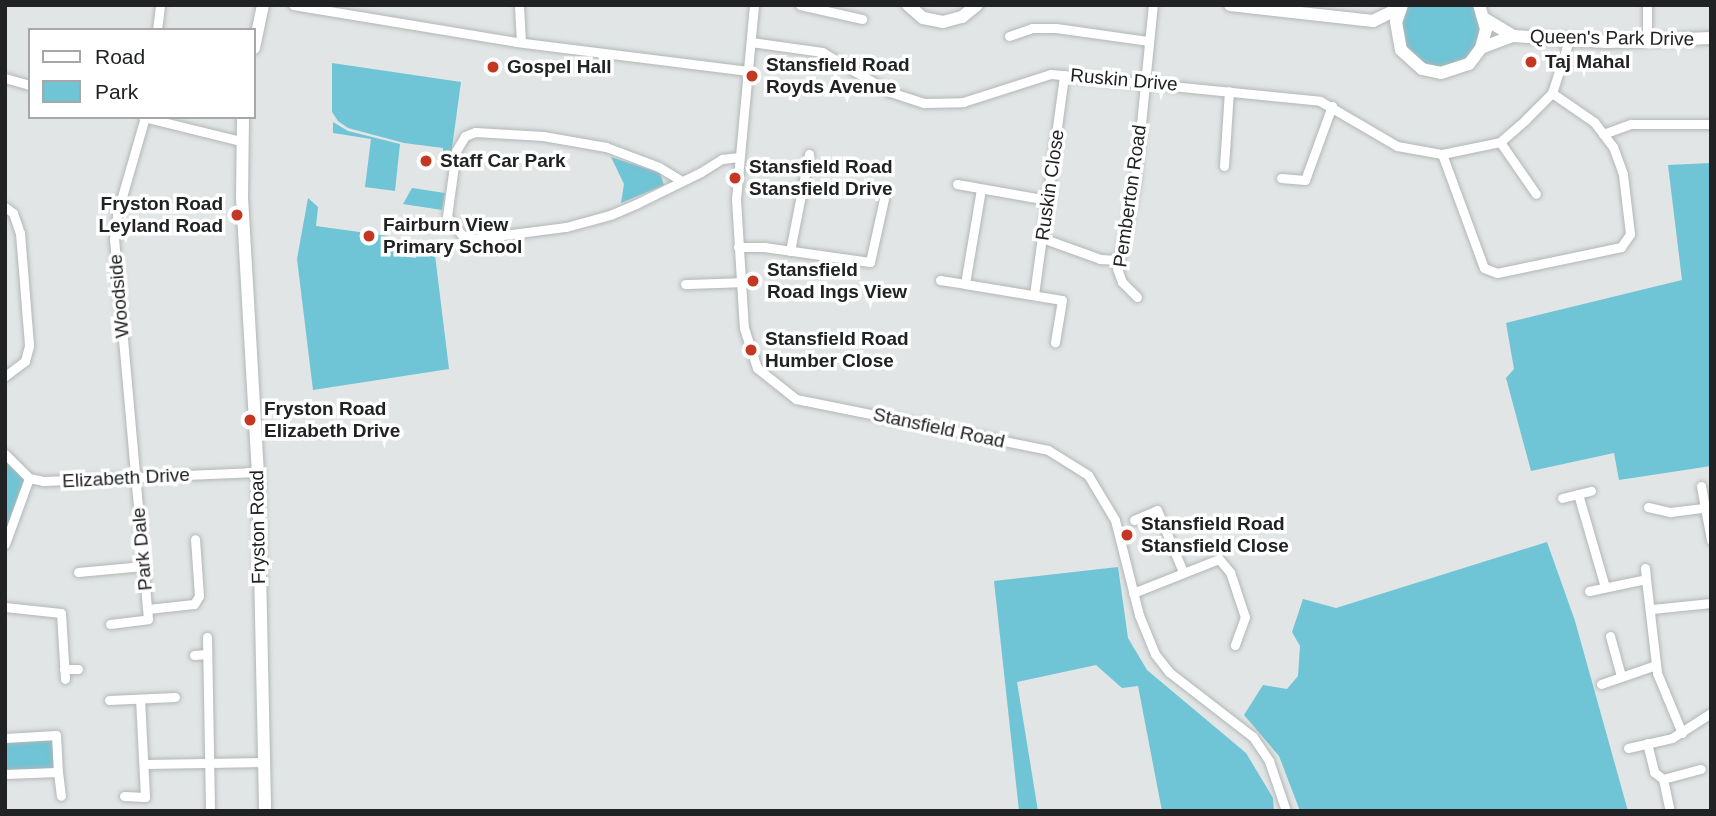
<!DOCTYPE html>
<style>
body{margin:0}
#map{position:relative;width:1716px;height:816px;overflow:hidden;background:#e1e5e6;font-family:Arial,sans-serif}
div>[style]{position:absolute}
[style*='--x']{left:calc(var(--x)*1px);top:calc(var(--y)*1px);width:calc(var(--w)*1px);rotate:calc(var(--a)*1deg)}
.green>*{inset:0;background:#6fc4d5;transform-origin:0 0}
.roads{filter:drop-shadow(0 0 2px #b2b6b6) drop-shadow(0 0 2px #b2b6b6)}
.minor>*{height:9px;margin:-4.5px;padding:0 4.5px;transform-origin:4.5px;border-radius:4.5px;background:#fff}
.tertiary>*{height:12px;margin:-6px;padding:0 6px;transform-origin:6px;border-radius:6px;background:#fff}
.dots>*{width:19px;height:19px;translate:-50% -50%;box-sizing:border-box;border:4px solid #fff;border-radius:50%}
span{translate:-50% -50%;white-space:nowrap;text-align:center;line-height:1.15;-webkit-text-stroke:7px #fff;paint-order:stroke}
.street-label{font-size:19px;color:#212223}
.poi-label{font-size:19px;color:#212223;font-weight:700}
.left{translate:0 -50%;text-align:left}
.right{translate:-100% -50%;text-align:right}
.frame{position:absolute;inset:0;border:7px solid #212223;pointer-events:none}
.legend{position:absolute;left:28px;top:28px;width:228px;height:91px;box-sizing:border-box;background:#fff;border:2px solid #a6a7a7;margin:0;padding:9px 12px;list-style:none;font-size:21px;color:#212223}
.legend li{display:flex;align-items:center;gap:14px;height:35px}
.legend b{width:35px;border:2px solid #a6a7a7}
</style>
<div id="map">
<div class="green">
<div style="clip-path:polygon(1407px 5px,1475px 5px,1482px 34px,1469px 59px,1433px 69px,1408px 53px,1401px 19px)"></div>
<div style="clip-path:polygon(332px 63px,461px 82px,451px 155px,443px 154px,443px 148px,404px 143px,348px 128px,338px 121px,332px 112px)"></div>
<div style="clip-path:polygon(333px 122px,348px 131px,400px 144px,395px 191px,365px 187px,371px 139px,333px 133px)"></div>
<div style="clip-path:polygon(611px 157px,660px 173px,664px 185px,621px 203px,624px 184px)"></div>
<div style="clip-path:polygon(1711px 163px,1711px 466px,1619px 480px,1614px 453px,1531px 471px,1506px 378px,1514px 369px,1506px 323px,1682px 280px,1668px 165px)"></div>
<div style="clip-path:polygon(412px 188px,445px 193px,442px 210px,403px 204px)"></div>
<div style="clip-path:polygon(308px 198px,318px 207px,316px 226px,388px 236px,386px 247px,401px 249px,401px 256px,416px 258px,417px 252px,435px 255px,449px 369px,313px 390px,297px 259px)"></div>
<div style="clip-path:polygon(5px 454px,29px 478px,5px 544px)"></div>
<div style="clip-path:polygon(1547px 542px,1575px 621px,1628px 811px,1300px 811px,1279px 756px,1244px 715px,1263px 685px,1287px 689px,1298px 676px,1300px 646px,1292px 632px,1303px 599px,1336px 608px)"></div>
<div style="clip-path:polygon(1118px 567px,1128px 638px,1147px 670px,1246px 753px,1273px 798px,1274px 811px,1162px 811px,1138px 686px,1122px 688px,1096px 665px,1017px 682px,1038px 811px,1019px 811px,994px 581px)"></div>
<div style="left:56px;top:735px;width:37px;height:51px;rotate:87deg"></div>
</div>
<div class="roads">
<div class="minor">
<div style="--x:293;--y:5;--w:226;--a:9.4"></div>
<div style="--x:516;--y:42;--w:234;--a:7.1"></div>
<div style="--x:519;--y:5;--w:37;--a:87"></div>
<div style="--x:754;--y:5;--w:195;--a:95.3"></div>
<div style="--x:736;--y:199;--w:129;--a:86.5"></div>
<div style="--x:744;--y:328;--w:42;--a:72"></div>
<div style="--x:757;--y:368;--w:50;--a:38.5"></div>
<div style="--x:796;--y:399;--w:257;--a:11.4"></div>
<div style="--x:1048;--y:450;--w:47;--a:32"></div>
<div style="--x:1088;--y:475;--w:52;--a:59"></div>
<div style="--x:1115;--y:520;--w:98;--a:75.8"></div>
<div style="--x:1139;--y:615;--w:42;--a:67.7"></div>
<div style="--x:1155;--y:654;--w:23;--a:52"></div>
<div style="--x:1169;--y:672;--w:106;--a:37.7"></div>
<div style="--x:1253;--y:737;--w:29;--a:56"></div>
<div style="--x:1269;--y:761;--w:53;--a:71.2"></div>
<div style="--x:800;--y:5;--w:64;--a:12.7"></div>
<div style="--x:1647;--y:5;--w:36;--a:90"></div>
<div style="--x:157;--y:30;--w:25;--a:-83"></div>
<div style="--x:1009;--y:36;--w:24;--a:-19"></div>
<div style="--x:1032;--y:28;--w:24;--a:0"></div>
<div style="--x:1056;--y:28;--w:94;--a:8"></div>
<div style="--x:751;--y:42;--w:72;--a:8"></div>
<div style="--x:822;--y:52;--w:79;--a:30.5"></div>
<div style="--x:890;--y:92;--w:36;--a:18"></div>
<div style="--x:924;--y:103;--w:39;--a:-1"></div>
<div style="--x:963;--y:102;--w:92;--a:-17.7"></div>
<div style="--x:1051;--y:74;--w:270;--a:5.7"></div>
<div style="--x:1320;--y:101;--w:89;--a:30.3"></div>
<div style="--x:1397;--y:146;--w:46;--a:10.1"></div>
<div style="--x:1442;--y:154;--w:59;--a:-11.7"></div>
<div style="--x:1500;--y:142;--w:33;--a:-41"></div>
<div style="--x:1525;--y:120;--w:38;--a:-45"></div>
<div style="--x:1552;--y:93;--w:56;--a:-72.2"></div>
<div style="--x:5;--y:78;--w:26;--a:16"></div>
<div style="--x:143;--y:117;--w:101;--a:13.8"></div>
<div style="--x:1603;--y:134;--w:30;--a:-20"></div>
<div style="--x:1631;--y:124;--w:80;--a:0"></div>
<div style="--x:1500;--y:142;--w:63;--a:55.3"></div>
<div style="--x:1442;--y:154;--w:121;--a:69.8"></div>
<div style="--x:1484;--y:268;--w:14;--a:21"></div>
<div style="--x:1497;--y:273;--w:127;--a:-11.8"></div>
<div style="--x:1621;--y:247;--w:16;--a:-55"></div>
<div style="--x:1630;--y:234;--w:60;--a:-96.7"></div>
<div style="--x:1623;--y:174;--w:29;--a:-110"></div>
<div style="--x:1613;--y:147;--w:31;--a:-127"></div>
<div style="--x:1594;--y:122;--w:51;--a:-145.4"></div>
<div style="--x:1224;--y:166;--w:75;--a:-86.2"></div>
<div style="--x:1281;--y:178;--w:24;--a:5"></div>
<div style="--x:1305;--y:180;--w:79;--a:-70"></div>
<div style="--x:682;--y:181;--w:27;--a:-149"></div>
<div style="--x:659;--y:167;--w:57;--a:-159.3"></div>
<div style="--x:606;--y:147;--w:64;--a:-170.1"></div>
<div style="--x:543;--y:136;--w:68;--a:-176.6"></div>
<div style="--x:475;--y:132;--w:11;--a:158"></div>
<div style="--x:465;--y:136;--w:17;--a:121"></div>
<div style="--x:456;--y:151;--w:67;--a:97.8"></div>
<div style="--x:447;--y:217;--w:23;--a:50"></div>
<div style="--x:462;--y:235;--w:12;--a:20"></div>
<div style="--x:473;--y:239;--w:94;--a:-7.4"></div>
<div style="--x:566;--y:227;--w:46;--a:-15.3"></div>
<div style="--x:610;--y:215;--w:28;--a:-23"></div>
<div style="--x:636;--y:204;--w:72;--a:-26.2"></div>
<div style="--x:701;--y:172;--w:25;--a:-32"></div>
<div style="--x:722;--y:159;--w:17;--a:-7"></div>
<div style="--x:957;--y:184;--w:92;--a:10"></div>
<div style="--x:981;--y:189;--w:96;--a:99.6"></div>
<div style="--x:965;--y:284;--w:98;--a:9.4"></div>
<div style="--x:1062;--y:300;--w:43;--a:99.5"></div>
<div style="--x:5;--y:207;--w:10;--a:37"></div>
<div style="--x:13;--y:213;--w:21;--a:71"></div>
<div style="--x:20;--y:233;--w:113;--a:85.4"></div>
<div style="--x:29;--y:346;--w:16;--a:105"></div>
<div style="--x:25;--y:361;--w:25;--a:143"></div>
<div style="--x:1042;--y:238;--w:62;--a:19.9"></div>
<div style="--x:1100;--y:259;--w:18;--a:3"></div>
<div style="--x:738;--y:247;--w:26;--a:0"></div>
<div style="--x:764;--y:247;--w:107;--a:8.1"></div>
<div style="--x:870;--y:262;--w:65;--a:-77.5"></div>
<div style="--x:790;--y:251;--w:99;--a:-78.9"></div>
<div style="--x:940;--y:280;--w:25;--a:9"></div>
<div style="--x:685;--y:284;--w:56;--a:-2"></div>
<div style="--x:1034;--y:295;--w:222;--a:-82.2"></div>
<div style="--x:1137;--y:297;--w:21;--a:-135"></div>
<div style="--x:1122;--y:282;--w:15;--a:-110"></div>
<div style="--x:1117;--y:268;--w:86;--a:-77.9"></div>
<div style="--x:1135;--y:184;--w:180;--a:-84.3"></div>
<div style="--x:5;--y:454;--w:34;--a:45"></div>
<div style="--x:29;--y:478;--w:14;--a:12"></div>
<div style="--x:43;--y:481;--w:215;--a:-2.4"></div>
<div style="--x:1701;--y:486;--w:55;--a:79.5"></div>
<div style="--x:1578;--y:494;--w:97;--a:73.8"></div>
<div style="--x:1562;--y:498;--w:30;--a:-14"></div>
<div style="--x:1648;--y:507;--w:23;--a:13"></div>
<div style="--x:1670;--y:512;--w:34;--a:-7"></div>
<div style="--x:1134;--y:520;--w:25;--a:-23"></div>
<div style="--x:1157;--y:510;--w:67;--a:67.2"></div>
<div style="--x:5;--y:544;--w:70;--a:-70"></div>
<div style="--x:1645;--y:568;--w:11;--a:85"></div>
<div style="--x:78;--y:572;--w:65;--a:-5.3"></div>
<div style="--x:1589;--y:591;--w:58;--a:-11.9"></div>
<div style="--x:1646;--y:579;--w:95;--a:83.3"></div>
<div style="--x:1657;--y:673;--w:65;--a:67.4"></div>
<div style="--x:1133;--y:593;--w:92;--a:-21.6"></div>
<div style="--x:1219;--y:559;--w:17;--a:50"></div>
<div style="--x:1230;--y:572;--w:47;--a:71.6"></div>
<div style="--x:1245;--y:617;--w:30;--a:110"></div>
<div style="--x:5;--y:607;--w:56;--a:6.1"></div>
<div style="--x:61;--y:613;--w:66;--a:86.5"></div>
<div style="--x:148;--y:609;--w:46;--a:-6.2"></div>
<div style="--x:194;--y:604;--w:9;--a:-58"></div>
<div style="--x:199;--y:596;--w:57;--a:-94"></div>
<div style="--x:1652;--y:609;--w:59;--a:-5.8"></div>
<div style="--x:110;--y:624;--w:38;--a:-7"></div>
<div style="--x:148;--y:619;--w:381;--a:-95.1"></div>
<div style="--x:114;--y:240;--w:26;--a:-83"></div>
<div style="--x:117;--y:214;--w:101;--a:-73.9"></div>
<div style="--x:1610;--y:636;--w:41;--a:74.6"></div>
<div style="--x:207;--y:637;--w:174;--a:89"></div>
<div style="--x:194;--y:655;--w:13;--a:-4"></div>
<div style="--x:64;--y:669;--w:14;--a:0"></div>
<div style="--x:1601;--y:684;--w:58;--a:-19.1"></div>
<div style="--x:109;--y:700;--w:66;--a:-2.6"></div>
<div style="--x:5;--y:738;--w:51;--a:-3.4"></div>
<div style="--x:56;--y:735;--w:37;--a:87"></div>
<div style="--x:58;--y:772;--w:53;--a:177.8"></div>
<div style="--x:1647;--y:743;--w:30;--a:76"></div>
<div style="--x:1654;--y:772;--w:11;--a:38"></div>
<div style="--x:1663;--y:779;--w:39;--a:-15"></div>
<div style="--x:1628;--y:748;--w:45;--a:-12.8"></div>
<div style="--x:1672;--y:738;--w:46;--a:-32.7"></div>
<div style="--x:146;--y:764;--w:119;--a:-1"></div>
<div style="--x:58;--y:772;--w:24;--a:83"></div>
<div style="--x:1663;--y:779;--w:33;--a:78"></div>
<div style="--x:124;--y:796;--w:21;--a:3"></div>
<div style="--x:145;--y:797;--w:98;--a:-92.9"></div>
</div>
<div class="tertiary">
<div style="--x:908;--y:5;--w:20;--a:41"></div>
<div style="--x:923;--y:18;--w:20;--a:11"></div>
<div style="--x:943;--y:22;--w:20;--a:-15"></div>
<div style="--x:962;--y:17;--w:19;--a:-39"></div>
<div style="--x:1230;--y:5;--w:144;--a:6.4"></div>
<div style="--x:1373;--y:21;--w:30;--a:-26"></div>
<div style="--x:1402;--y:5;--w:18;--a:109"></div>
<div style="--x:1396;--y:22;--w:28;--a:80"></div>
<div style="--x:1401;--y:50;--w:28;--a:42"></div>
<div style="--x:1422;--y:69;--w:19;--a:12"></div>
<div style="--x:1441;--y:73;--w:29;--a:-18"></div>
<div style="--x:1469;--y:64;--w:20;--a:-53"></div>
<div style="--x:1481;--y:48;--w:20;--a:-75"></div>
<div style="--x:1486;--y:29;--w:25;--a:-106"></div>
<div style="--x:1485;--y:19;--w:33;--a:31"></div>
<div style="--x:254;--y:48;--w:44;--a:-78.2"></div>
<div style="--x:1481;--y:48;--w:34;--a:-21"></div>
<div style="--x:1513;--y:36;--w:94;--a:3.7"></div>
<div style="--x:1607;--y:42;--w:104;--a:-2.2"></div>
<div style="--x:243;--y:117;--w:80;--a:90.7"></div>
<div style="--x:242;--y:197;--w:275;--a:86.7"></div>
<div style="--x:258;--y:472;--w:339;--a:88.8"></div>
</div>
</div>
<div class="dots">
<div style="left:1531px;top:62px;background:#c43823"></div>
<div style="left:493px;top:67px;background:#c43823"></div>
<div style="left:752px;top:76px;background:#c43823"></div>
<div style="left:426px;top:161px;background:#c43823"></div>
<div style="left:735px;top:178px;background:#c43823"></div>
<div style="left:237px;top:215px;background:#c43823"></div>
<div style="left:369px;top:236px;background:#c43823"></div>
<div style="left:753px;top:281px;background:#c43823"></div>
<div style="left:751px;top:350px;background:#c43823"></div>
<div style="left:250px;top:420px;background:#c43823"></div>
<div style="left:1127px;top:535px;background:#c43823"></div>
</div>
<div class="street-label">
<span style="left:1612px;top:38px;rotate:1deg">Queen's Park Drive</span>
<span style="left:1124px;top:80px;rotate:5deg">Ruskin Drive</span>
<span style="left:1050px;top:185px;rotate:-82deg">Ruskin Close</span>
<span style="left:1130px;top:196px;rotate:-82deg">Pemberton Road</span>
<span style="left:119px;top:296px;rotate:-95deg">Woodside</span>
<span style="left:939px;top:428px;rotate:12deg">Stansfield Road</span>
<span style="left:126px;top:478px;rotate:-3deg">Elizabeth Drive</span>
<span style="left:258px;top:527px;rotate:-91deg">Fryston Road</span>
<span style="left:142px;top:549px;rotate:-95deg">Park Dale</span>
</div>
<div class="poi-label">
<span class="left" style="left:1545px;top:62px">Taj Mahal</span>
<span class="left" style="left:766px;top:76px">Stansfield Road<br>Royds Avenue</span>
<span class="left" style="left:507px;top:67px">Gospel Hall</span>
<span class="left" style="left:440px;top:161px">Staff Car Park</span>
<span class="left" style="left:749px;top:178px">Stansfield Road<br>Stansfield Drive</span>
<span class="right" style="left:223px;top:215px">Fryston Road<br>Leyland Road</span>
<span class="left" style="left:383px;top:236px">Fairburn View<br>Primary School</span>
<span class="left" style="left:767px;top:281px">Stansfield<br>Road Ings View</span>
<span class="left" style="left:765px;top:350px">Stansfield Road<br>Humber Close</span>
<span class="left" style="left:264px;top:420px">Fryston Road<br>Elizabeth Drive</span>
<span class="left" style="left:1141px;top:535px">Stansfield Road<br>Stansfield Close</span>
</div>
<div class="frame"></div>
<ul class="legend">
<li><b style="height:9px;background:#fff"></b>Road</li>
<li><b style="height:19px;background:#6fc4d5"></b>Park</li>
</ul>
</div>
